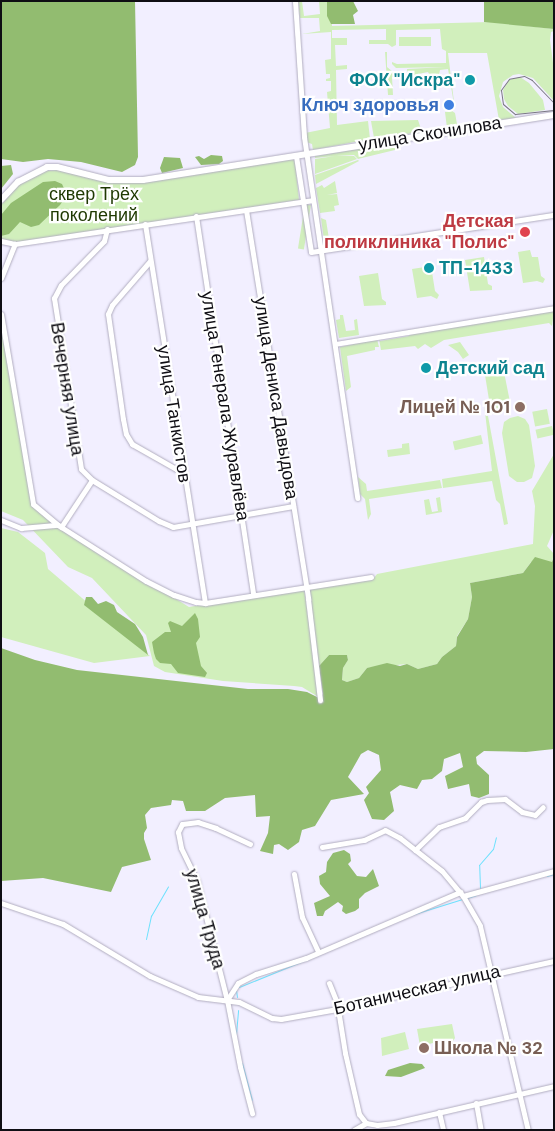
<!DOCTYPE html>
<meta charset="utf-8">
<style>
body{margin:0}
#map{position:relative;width:555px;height:1131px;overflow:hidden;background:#f2efff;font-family:"DM Sans",sans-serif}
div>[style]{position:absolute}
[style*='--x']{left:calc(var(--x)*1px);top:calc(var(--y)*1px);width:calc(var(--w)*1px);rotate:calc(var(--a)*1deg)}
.green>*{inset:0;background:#d1efbc;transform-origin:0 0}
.forest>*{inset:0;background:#92bc70}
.stream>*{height:1px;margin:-0.5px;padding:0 0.5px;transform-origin:0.5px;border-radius:0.5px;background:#6de1fd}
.roads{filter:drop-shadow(0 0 1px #b1adc0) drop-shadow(0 0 1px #b1adc0)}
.minor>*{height:5px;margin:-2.5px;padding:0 2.5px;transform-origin:2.5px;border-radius:2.5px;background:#fff}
.tertiary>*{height:6px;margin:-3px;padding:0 3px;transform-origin:3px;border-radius:3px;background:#fff}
.tram>*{height:1px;margin:-0.5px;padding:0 0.5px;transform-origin:0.5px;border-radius:0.5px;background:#7a7883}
.dots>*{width:14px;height:14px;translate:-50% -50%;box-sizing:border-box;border:2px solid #fff;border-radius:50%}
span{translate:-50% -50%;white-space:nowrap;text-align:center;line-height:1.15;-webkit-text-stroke:4.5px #fff;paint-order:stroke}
.culture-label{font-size:18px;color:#0d838f;font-weight:700}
.right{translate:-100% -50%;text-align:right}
.left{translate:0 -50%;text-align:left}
.shop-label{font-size:18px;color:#366cbe;font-weight:700}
.street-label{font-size:18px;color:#0f0e14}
.park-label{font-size:18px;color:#1f3902}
.health-label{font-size:18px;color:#be3a42;font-weight:700}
.education-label{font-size:18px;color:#785e54;font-weight:700}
.frame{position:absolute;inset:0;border:2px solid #0f0e14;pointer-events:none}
</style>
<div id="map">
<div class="green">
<div style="clip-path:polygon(298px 1px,302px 1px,304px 16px,320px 14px,319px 1px,331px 1px,332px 26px,491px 22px,554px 29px,554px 31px,551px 32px,550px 40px,553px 63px,554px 101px,533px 78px,519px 74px,513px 75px,503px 82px,499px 96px,503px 107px,516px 118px,499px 120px,487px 53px,448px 53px,455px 110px,448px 69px,440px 70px,439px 75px,430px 76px,428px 72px,418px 74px,416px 78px,412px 79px,408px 76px,407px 69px,446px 67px,396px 68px,392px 64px,392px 62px,397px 64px,446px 63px,446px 51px,442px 49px,440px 29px,396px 30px,396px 45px,392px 47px,388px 44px,369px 44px,369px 40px,386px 40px,386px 29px,332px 30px,332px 38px,347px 38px,347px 45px,335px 45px,336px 66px,347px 65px,347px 69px,336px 70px,337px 125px,368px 121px,370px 139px,313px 150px,312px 144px,306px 142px,305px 133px,330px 128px,327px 92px,331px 91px,331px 81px,326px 81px,326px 79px,330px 78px,330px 74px,326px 74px,325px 60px,331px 59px,331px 32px,302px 34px,320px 31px,319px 18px,300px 18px)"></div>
<div style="left:399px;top:37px;width:32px;height:9px"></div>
<div style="clip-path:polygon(385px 52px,387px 52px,387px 67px,398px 76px,392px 77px,393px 95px,388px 95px)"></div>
<div style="clip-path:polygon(520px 77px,529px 83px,543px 100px,545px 110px,518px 114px,508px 106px,504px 99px,503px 90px,509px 80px)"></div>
<div style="clip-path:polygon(452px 111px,455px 113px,457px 124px,456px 126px,447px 128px,445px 112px)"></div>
<div style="clip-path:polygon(418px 120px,422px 132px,374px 138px,371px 121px)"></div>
<div style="clip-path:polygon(419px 139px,401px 143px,399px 149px,362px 158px,358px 159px,354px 155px,336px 156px,354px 156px,357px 159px,315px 174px,315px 159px,335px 156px,315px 158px,315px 156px)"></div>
<div style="clip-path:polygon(292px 159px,295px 160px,299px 200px,1px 245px,1px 205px,19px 184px,42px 171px,58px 170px,106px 182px,138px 183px)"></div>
<div style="clip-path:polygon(358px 160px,359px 161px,316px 184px,315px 175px)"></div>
<div style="clip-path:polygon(335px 181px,337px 193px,327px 195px,337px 194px,339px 205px,334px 206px,335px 211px,320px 213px,316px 188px,322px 185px,324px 188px)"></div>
<div style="left:305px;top:204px;width:6px;height:45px;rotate:9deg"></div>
<div style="clip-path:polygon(321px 218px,326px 220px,329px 239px,334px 242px,332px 246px,325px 247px)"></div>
<div style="clip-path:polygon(530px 250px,532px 257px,538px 257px,541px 276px,545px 279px,543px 283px,537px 281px,523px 283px,518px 252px)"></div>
<div style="clip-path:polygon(484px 257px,488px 284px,492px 286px,492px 290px,470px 291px,465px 260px)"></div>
<div style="clip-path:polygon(425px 267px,426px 273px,432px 272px,435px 291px,439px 295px,437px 299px,431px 296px,417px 298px,412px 269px)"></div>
<div style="clip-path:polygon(378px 273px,382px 299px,386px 302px,386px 305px,364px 306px,359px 276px)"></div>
<div style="clip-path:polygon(1px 308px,37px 510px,59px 527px,189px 607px,304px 588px,320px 698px,302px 687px,294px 686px,223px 681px,165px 672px,154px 666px,146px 635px,92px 578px,68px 567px,23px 520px,1px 511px)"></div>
<div style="clip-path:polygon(554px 311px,552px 326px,549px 323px,444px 340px,431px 348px,425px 344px,418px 349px,415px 346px,381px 350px,379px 339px,380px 341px,409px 336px,410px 333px)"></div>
<div style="clip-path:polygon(340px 315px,343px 315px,346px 331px,355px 330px,354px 320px,357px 319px,359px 335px,339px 338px,336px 320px,340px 319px)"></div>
<div style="clip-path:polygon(377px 339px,379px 347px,375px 347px,375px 350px,347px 356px,351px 387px,346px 391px,340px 347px)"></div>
<div style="clip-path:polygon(460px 342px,469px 355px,463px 359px,458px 352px,448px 345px)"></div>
<div style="clip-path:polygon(500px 369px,504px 372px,510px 402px,506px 407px,494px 409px,490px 406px,485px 375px,488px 371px)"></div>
<div style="clip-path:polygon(484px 404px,486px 416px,488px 416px,508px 524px,504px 525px,500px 504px,496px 500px,492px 481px,443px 488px,442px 479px,492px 471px)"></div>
<div style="left:547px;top:409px;width:15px;height:15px;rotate:79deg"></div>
<div style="clip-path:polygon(518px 416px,525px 419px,529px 425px,535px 466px,532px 478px,524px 482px,517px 482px,509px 476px,502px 433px,504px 422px,510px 418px)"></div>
<div style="left:552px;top:426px;width:9px;height:17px;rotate:77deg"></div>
<div style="left:481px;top:435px;width:9px;height:29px;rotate:77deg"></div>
<div style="clip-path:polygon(409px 443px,410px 454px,388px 457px,387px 450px,402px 448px,402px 444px)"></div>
<div style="clip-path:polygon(554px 454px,554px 530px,547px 546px,554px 554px,552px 562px,531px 562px,523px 573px,470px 583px,472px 597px,468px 619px,457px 636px,456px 646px,442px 657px,437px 664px,418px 669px,407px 664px,367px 668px,359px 678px,347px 682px,342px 680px,343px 668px,348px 660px,347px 655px,329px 655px,319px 666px,307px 587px,369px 580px,374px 578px,377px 574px,533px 544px,535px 506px,532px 491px)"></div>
<div style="clip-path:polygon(358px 477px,366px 484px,367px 491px,440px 480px,442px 488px,369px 499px,371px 514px,368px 520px,365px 499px,360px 494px)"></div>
<div style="clip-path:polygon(440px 497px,442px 512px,426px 515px,424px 500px,429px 499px,432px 512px,438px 511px,436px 498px)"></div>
<div style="clip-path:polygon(1px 528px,18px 532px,45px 553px,48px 569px,150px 656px,94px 663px,1px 637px)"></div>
<div style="clip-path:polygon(452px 1024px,455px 1038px,448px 1049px,444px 1050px,442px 1041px,420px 1046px,417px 1029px)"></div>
<div style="clip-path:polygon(405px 1032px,409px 1049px,382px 1056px,381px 1038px)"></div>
</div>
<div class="forest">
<div style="clip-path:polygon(1px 1px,135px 1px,138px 157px,135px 165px,122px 172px,81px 162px,48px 159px,23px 162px,1px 159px)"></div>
<div style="clip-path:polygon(327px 1px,353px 1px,358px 11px,353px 15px,355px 24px,331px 24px,327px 16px)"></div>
<div style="clip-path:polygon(484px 1px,554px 1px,554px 29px,484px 22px)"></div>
<div style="clip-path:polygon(211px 155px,222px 156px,223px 161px,219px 164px,201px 165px,195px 157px,199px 156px,204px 159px)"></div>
<div style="clip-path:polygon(164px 157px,180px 158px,183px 168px,162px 173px,160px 168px)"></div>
<div style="clip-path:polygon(11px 165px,13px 174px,1px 189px,1px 166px)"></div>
<div style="clip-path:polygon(55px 181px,62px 184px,67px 195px,60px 205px,39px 225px,31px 227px,20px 222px,9px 234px,1px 236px,1px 215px,11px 203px,43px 182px)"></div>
<div style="clip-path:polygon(554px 556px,554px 749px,526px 752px,484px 751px,476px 757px,477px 764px,489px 775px,489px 794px,479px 798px,471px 796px,469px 784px,448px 789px,445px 776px,463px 767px,460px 753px,444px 759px,442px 771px,432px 779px,422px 780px,417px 789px,400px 785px,390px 792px,394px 811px,384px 820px,372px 819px,364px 800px,369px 793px,366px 787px,381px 770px,379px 755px,368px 750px,361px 754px,348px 777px,364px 794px,331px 800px,315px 826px,302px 830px,299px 842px,288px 850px,279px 844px,274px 845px,273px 854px,260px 851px,268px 833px,270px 816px,256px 817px,255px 795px,225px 798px,205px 811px,186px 811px,183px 801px,172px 800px,171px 805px,151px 808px,145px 815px,147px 828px,144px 833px,144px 839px,151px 860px,122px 867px,111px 892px,43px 878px,1px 881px,1px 648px,35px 660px,77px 670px,248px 689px,288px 689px,307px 692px,319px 698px,323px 694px,319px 666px,329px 655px,347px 655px,348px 660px,343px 668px,342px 680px,347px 682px,359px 678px,367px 668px,387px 663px,400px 666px,407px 664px,418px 669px,437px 664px,442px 657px,456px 646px,457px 637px,468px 619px,472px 597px,470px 583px,523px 573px,535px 557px,552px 562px)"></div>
<div style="clip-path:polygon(86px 597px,92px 597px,98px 604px,106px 601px,114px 605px,117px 612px,135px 624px,143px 637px,148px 655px,84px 605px)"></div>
<div style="clip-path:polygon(195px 613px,198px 619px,200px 637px,196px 643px,201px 666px,207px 673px,205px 677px,178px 673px,171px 664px,160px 663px,156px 659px,154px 653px,152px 642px,165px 632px,171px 632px,168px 623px,170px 621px,182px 626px)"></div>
<div style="clip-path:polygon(344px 850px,350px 854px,351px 861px,348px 864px,357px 876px,366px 877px,373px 869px,379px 886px,365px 893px,359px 899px,359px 908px,355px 911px,346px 914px,342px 911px,343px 906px,338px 902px,325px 911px,323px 916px,317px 916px,314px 903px,330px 896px,320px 884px,319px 876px,326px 872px,327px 862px,333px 853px)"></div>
<div style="clip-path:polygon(410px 1063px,422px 1064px,425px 1068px,401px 1077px,385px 1076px,388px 1070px)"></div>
</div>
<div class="stream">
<div style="--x:547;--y:876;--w:7;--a:-16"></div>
<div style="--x:480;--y:888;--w:23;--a:-92"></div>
<div style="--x:479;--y:865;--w:21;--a:-49"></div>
<div style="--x:493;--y:849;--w:12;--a:-76"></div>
<div style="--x:467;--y:898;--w:9;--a:-18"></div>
<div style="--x:411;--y:915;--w:53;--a:-17.4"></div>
<div style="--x:146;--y:939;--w:24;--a:-78"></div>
<div style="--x:151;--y:916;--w:34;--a:-60"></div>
<div style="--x:239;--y:987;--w:80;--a:-22.1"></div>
<div style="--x:236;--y:990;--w:7;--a:82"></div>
<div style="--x:236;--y:1034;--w:24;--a:-85"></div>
<div style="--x:242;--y:1063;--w:38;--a:75"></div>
</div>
<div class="roads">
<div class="minor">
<div style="--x:295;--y:1;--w:136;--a:86.2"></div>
<div style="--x:304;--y:137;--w:365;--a:81.6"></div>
<div style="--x:296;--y:156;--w:97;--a:81.1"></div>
<div style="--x:311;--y:252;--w:246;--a:-8.7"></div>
<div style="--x:246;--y:210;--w:394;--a:80.9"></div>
<div style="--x:308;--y:599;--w:102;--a:83.2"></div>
<div style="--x:196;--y:216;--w:383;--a:81.4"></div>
<div style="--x:145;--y:224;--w:384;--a:81"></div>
<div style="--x:107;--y:229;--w:12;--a:104"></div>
<div style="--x:104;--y:241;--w:62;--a:134.3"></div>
<div style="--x:61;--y:285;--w:15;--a:118"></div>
<div style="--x:54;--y:298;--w:173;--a:81"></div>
<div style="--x:81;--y:469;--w:16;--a:45"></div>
<div style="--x:92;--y:480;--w:79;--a:31.5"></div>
<div style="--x:159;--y:521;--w:15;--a:23"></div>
<div style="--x:173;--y:527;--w:122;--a:-9.9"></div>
<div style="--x:1;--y:241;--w:14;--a:12"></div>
<div style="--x:15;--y:244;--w:301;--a:-8.4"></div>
<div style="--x:150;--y:261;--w:58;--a:130.8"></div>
<div style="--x:112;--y:305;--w:10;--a:114"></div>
<div style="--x:108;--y:314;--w:106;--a:81.9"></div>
<div style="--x:123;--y:419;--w:15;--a:79"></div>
<div style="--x:126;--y:434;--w:12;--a:59"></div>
<div style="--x:132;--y:444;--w:59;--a:29.6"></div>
<div style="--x:1;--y:278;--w:37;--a:-68"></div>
<div style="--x:1;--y:314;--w:193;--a:80.4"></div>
<div style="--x:33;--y:504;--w:33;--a:40"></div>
<div style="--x:58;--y:525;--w:104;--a:32.5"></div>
<div style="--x:146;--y:581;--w:31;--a:27"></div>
<div style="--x:174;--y:595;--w:23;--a:18"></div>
<div style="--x:196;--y:602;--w:9;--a:6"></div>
<div style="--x:205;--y:603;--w:168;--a:-8.9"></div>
<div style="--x:335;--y:344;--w:222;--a:-9.3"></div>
<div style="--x:1;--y:520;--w:22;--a:22"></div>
<div style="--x:21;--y:528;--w:37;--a:-5"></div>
<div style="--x:61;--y:527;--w:56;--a:-56.6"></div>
<div style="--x:250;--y:844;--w:38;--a:-155"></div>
<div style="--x:216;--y:828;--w:19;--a:-162"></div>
<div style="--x:198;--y:822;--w:16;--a:173"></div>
<div style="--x:182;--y:824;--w:9;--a:117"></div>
<div style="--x:178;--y:832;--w:16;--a:79"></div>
<div style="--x:181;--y:848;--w:37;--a:64"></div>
<div style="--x:197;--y:881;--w:123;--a:75.9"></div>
<div style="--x:227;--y:1000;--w:68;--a:79"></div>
<div style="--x:240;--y:1067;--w:48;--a:75.4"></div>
<div style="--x:322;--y:847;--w:43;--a:-9.5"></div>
<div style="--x:364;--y:840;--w:23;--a:-25"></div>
<div style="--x:385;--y:830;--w:17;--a:28"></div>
<div style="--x:400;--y:838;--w:53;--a:38.2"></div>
<div style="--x:442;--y:871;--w:33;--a:50"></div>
<div style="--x:463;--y:896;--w:34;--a:60"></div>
<div style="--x:480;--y:926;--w:210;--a:76.8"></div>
<div style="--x:415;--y:850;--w:33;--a:-44"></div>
<div style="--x:439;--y:827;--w:28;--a:-19"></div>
<div style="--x:465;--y:818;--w:23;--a:-45"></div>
<div style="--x:481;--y:802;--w:6;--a:-18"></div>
<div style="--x:487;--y:800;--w:18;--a:-3"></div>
<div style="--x:505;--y:799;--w:21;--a:37"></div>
<div style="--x:522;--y:812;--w:13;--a:13"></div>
<div style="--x:535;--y:815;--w:11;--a:-45"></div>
<div style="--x:294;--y:874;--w:44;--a:79.5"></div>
<div style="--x:302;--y:917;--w:38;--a:65"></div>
<div style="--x:463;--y:896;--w:94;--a:-15.4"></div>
<div style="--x:1;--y:903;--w:65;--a:18.7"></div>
<div style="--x:63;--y:924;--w:101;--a:30.9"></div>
<div style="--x:150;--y:976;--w:52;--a:23.6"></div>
<div style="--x:198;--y:997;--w:41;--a:7"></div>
<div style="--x:239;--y:1002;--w:37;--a:26"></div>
<div style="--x:272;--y:1018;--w:9;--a:6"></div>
<div style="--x:281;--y:1019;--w:57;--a:-10.1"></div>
<div style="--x:337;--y:1009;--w:222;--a:-12.5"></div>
<div style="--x:329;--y:983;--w:22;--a:68"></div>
<div style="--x:337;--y:1003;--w:51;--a:80.9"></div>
<div style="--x:345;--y:1053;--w:63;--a:77.1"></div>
<div style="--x:359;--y:1114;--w:11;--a:52"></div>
<div style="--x:227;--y:1000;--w:20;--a:-57"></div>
<div style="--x:238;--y:983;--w:20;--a:-27"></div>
<div style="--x:256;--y:974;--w:52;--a:-17.7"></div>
<div style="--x:306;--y:958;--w:168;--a:-23.2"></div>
<div style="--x:476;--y:1103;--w:27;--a:80"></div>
<div style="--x:439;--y:1112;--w:18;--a:77"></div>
<div style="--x:366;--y:1123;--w:11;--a:10"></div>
<div style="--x:377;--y:1125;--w:17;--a:-7"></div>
<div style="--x:394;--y:1123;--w:164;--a:-13"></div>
<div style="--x:354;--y:1130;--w:14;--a:-30"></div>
</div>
<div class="tertiary">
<div style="--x:1;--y:200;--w:25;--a:-47"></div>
<div style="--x:18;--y:182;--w:33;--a:-27"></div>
<div style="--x:47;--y:167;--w:10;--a:0"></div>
<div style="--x:57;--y:167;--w:54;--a:14"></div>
<div style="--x:109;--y:180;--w:34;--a:0"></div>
<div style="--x:143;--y:180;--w:416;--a:-9"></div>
</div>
</div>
<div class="tram">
<div style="--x:554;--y:103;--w:32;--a:-134"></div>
<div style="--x:532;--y:80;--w:9;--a:-153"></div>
<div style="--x:524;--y:76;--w:15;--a:169"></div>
<div style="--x:509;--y:79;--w:14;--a:126"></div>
<div style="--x:501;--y:90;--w:14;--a:82"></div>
<div style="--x:503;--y:104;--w:16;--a:40"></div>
<div style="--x:515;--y:114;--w:39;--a:-6"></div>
</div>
<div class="dots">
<div style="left:470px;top:80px;background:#0f9aa8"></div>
<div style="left:449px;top:105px;background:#3f7fe0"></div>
<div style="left:525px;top:232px;background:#e0444e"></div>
<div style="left:429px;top:268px;background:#0f9aa8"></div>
<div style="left:426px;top:368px;background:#0f9aa8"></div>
<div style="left:520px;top:407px;background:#8d6e63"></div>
<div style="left:424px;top:1048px;background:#8d6e63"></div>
</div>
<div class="culture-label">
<span class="right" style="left:460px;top:80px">ФОК "Искра"</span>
<span class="left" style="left:439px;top:268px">ТП-1433</span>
<span class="left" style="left:436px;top:368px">Детский сад</span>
</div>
<div class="shop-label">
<span class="right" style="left:439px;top:105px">Ключ здоровья</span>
</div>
<div class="street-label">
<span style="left:430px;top:134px;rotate:-9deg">улица Скочилова</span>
<span style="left:67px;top:389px;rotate:81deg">Вечерняя улица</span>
<span style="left:276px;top:398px;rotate:81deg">улица Дениса Давыдова</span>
<span style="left:225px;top:406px;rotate:81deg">улица Генерала Журавлёва</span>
<span style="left:174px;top:414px;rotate:81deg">улица Танкистов</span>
<span style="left:205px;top:919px;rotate:74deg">улица Труда</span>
<span style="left:417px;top:990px;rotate:-13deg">Ботаническая улица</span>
</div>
<div class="park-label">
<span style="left:94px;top:205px">сквер Трёх<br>поколений</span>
</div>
<div class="health-label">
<span class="right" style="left:514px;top:232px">Детская<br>поликлиника "Полис"</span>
</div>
<div class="education-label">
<span class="right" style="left:510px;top:407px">Лицей № 101</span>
<span class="left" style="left:434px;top:1048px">Школа № 32</span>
</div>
<div class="frame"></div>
</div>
